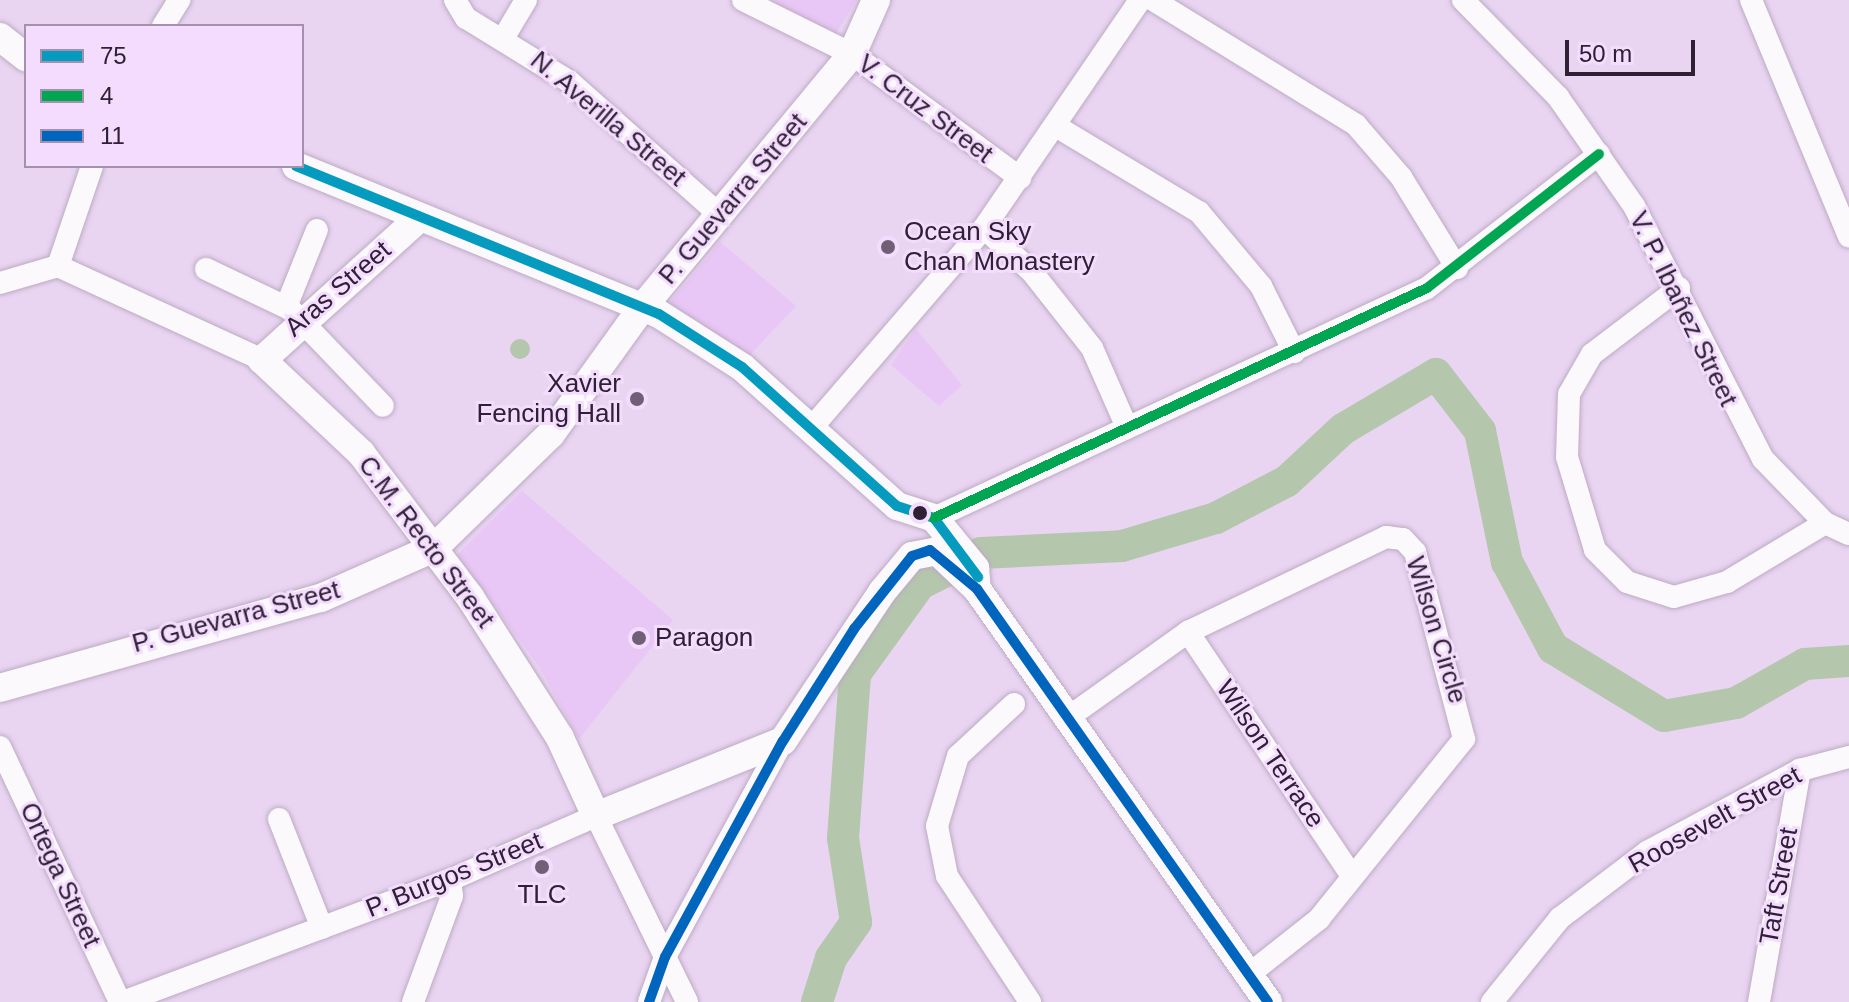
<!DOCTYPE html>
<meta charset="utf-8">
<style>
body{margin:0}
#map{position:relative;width:1849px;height:1002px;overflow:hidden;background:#e9d4f2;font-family:Helvetica,sans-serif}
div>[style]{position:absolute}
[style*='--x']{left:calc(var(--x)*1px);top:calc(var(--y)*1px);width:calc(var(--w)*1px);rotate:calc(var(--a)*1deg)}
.built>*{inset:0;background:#e8c6f5}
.water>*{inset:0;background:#b4c7ad}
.round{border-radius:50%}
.river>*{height:32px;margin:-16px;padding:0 16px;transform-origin:16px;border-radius:16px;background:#b4c7ad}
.roads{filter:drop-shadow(0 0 2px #bcabc2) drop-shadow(0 0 2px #bcabc2)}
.minor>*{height:22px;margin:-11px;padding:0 11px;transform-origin:11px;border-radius:11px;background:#fcf9fd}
.major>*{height:28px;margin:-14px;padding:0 14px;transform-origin:14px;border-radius:14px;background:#fcf9fd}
.bus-1>*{height:10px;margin:-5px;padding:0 5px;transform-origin:5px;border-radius:5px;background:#059bbf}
.bus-2>*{height:10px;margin:-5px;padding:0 5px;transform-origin:5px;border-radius:5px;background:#00a651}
.bus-3>*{height:10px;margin:-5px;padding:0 5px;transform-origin:5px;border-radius:5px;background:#0065bd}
.dots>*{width:22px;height:22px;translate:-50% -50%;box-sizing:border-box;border:4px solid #f3dcfd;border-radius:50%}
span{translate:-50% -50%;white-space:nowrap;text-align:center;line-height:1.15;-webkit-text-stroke:6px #f3dcfd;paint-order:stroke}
.street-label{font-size:26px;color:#2f2035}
.poi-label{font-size:26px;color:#2f2035}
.left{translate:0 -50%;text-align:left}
.right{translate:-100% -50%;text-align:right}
.legend{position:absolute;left:24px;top:24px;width:280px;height:144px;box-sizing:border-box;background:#f3dcfd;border:2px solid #a591ad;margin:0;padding:10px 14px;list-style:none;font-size:24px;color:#2f2035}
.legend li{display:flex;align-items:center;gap:16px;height:40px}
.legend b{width:40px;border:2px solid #a591ad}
.scale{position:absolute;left:1565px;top:40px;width:130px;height:36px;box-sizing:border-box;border:4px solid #2f2035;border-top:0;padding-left:10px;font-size:24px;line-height:28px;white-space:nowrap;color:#2f2035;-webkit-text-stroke:6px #f3dcfd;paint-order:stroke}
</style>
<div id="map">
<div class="built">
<div style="clip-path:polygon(773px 0,857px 0,833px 38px,770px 7px)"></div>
<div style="clip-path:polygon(720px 242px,796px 306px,745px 360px,667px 306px)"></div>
<div style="clip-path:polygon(916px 329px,962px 385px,939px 406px,891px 365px)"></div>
<div style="clip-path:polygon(522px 491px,673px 620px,579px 739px,538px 665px,457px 555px)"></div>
</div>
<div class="water">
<div class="round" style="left:510px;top:339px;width:20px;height:20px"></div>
</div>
<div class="river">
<div style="--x:817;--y:1002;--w:46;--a:-72.3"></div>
<div style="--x:831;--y:958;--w:44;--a:-55.2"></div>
<div style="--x:856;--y:922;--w:85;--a:-98.8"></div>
<div style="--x:843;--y:838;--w:164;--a:-85.8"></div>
<div style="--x:855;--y:674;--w:111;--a:-54.2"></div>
<div style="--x:920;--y:584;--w:68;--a:-26.9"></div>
<div style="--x:981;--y:553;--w:141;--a:-2.8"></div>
<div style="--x:1122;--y:546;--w:98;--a:-16.6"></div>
<div style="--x:1216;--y:518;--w:80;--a:-27.5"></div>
<div style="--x:1287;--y:481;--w:76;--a:-42.9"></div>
<div style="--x:1343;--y:429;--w:108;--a:-30.6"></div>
<div style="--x:1436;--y:374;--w:72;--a:52.3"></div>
<div style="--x:1480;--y:431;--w:134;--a:78.4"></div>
<div style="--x:1507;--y:562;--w:98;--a:61.9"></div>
<div style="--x:1553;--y:648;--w:130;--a:31.5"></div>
<div style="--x:1664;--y:716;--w:73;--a:-10.2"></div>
<div style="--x:1736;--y:703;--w:79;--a:-29.5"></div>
<div style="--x:1805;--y:664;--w:44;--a:-3.9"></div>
</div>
<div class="roads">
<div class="minor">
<div style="--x:455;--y:0;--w:21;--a:59"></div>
<div style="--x:466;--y:18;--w:122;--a:31.6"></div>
<div style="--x:570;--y:82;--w:200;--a:41.6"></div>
<div style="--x:743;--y:0;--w:122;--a:26.4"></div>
<div style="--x:852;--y:54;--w:209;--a:36.4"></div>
<div style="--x:1153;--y:0;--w:238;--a:31.6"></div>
<div style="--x:1356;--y:125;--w:69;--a:49.1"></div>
<div style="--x:1401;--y:177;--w:107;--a:58.4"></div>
<div style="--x:1463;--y:0;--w:136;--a:45.6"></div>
<div style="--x:1558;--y:97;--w:133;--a:55.1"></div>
<div style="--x:1634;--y:206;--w:284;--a:63"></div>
<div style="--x:1763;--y:459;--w:89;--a:45.9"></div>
<div style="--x:1825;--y:523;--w:26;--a:25"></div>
<div style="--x:1751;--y:0;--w:256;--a:67.5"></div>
<div style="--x:163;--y:26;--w:31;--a:-58"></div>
<div style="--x:504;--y:37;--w:43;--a:-59.3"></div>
<div style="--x:1059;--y:128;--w:163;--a:31"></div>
<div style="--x:1199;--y:212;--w:97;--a:50"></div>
<div style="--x:1261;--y:286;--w:74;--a:63.4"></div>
<div style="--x:984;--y:228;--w:65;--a:42.5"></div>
<div style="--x:1032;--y:272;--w:97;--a:51.7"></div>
<div style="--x:1092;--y:348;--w:84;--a:66.2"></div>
<div style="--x:58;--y:266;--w:106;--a:-71.2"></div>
<div style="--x:206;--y:269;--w:93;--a:25.5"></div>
<div style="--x:290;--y:309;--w:134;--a:46.2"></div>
<div style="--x:0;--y:283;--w:60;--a:-16.3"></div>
<div style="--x:58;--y:266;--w:225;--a:24.7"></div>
<div style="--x:1679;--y:288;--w:109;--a:142.8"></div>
<div style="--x:1592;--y:354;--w:46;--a:119.9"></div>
<div style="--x:1569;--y:394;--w:63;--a:91.8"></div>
<div style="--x:1567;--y:457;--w:97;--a:73.2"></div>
<div style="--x:1595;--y:550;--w:45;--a:45"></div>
<div style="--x:1627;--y:582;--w:49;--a:17.7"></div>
<div style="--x:1674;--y:597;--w:55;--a:-15.8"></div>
<div style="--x:1727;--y:582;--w:114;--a:-31"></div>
<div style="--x:286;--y:307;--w:83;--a:-68.1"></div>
<div style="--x:814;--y:425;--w:260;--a:-49.2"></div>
<div style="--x:984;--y:228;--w:276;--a:-55.6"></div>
<div style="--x:934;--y:518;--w:544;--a:-25.01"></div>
<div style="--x:1427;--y:288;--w:218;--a:-37.9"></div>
<div style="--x:1188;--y:632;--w:294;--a:56.1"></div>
<div style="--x:1014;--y:704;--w:76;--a:137.1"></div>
<div style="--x:958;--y:756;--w:73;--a:106.7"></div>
<div style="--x:937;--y:826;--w:51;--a:78.7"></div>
<div style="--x:947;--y:876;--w:151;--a:56.6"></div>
<div style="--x:1066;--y:719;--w:150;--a:-35.5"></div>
<div style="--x:1188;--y:632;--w:220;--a:-25.6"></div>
<div style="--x:1386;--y:537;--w:17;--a:7"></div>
<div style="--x:1403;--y:539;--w:18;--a:47"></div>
<div style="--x:1415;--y:552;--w:193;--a:75.3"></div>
<div style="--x:1464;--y:739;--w:231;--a:128.9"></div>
<div style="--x:1319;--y:919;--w:90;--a:141.7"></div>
<div style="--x:0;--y:747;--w:282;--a:64.8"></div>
<div style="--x:279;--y:819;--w:117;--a:68.5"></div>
<div style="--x:123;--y:1002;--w:349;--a:-20.5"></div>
<div style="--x:450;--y:880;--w:159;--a:-23.7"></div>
<div style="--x:596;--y:816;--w:207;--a:63.9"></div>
<div style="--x:413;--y:1002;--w:113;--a:-69.8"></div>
<div style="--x:452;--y:896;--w:16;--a:-97"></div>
<div style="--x:649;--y:1002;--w:48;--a:-70.4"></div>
<div style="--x:665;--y:957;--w:246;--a:-61.4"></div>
<div style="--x:1492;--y:1002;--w:108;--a:-51"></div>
<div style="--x:1560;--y:918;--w:109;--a:-37.2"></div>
<div style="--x:1647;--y:852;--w:174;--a:-28.2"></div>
<div style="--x:1800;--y:770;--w:51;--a:-14.9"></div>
<div style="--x:1759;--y:1002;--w:236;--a:-80"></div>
</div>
<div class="major">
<div style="--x:0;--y:37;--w:33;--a:38"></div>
<div style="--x:296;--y:166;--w:392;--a:22.2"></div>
<div style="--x:659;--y:314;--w:98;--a:32.6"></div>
<div style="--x:742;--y:367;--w:208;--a:41.9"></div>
<div style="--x:897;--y:506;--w:39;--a:18"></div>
<div style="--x:934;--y:518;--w:65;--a:50.6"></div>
<div style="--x:975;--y:568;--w:21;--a:85"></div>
<div style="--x:417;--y:220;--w:209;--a:137.9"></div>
<div style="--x:262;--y:360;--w:136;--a:43.2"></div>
<div style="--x:361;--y:453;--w:181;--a:52.9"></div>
<div style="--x:470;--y:597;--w:167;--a:57.4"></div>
<div style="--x:560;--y:738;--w:86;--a:65.2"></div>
<div style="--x:596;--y:816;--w:201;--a:-21.9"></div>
<div style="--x:783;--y:741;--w:179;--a:-56.4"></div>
<div style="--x:882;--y:592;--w:47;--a:-50.2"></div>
<div style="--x:912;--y:556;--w:25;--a:-11"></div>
<div style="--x:937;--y:551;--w:55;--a:43.5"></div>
<div style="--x:977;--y:589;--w:505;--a:54.83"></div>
<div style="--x:0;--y:688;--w:333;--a:-15.7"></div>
<div style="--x:321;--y:598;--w:124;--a:-23.9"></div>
<div style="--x:434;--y:548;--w:163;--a:-44.3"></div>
<div style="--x:551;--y:434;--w:155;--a:-54.2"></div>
<div style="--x:642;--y:308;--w:330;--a:-50.4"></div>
<div style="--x:852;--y:54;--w:59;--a:-66"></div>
</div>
</div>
<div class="bus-1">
<div style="--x:296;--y:166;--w:392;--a:22.2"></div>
<div style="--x:659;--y:314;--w:98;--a:32.6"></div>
<div style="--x:742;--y:367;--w:208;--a:41.9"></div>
<div style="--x:897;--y:506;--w:39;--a:18"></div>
<div style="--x:934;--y:518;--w:74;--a:53.3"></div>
</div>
<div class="bus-2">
<div style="--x:934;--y:518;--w:544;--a:-25.01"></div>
<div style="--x:1427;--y:288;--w:218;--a:-37.9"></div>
</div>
<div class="bus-3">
<div style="--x:649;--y:1002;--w:48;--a:-70.4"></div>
<div style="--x:665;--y:957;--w:246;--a:-61.4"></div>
<div style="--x:783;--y:741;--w:133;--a:-57.6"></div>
<div style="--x:854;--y:629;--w:93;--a:-51.5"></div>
<div style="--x:912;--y:556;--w:19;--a:-18"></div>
<div style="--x:930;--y:550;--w:61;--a:39.7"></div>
<div style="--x:977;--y:589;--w:505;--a:54.83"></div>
</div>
<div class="dots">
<div style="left:888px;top:247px;background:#705f77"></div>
<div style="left:637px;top:399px;background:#705f77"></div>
<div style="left:920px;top:513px;background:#2f2035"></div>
<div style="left:639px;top:638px;background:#705f77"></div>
<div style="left:542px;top:867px;background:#705f77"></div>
</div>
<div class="street-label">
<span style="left:925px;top:109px;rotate:37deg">V. Cruz Street</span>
<span style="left:608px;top:119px;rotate:40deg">N. Averilla Street</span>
<span style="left:733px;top:199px;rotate:-50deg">P. Guevarra Street</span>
<span style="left:338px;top:289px;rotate:-41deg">Aras Street</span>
<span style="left:1683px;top:309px;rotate:64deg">V. P. Ibañez Street</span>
<span style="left:426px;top:542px;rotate:53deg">C.M. Recto Street</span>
<span style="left:236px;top:617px;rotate:-15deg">P. Guevarra Street</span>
<span style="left:1436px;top:630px;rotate:73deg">Wilson Circle</span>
<span style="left:1270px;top:754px;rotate:56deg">Wilson Terrace</span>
<span style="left:1715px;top:820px;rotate:-29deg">Roosevelt Street</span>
<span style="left:60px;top:875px;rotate:65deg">Ortega Street</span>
<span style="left:454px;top:875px;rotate:-22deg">P. Burgos Street</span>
<span style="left:1779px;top:886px;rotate:-80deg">Taft Street</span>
</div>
<div class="poi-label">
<span class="left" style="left:904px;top:247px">Ocean Sky<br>Chan Monastery</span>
<span class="right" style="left:621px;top:399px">Xavier<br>Fencing Hall</span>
<span class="left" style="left:655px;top:638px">Paragon</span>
<span style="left:542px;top:895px">TLC</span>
</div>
<ul class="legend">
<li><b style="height:10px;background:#059bbf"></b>75</li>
<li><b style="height:10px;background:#00a651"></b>4</li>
<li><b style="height:10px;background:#0065bd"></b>11</li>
</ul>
<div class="scale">50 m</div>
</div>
